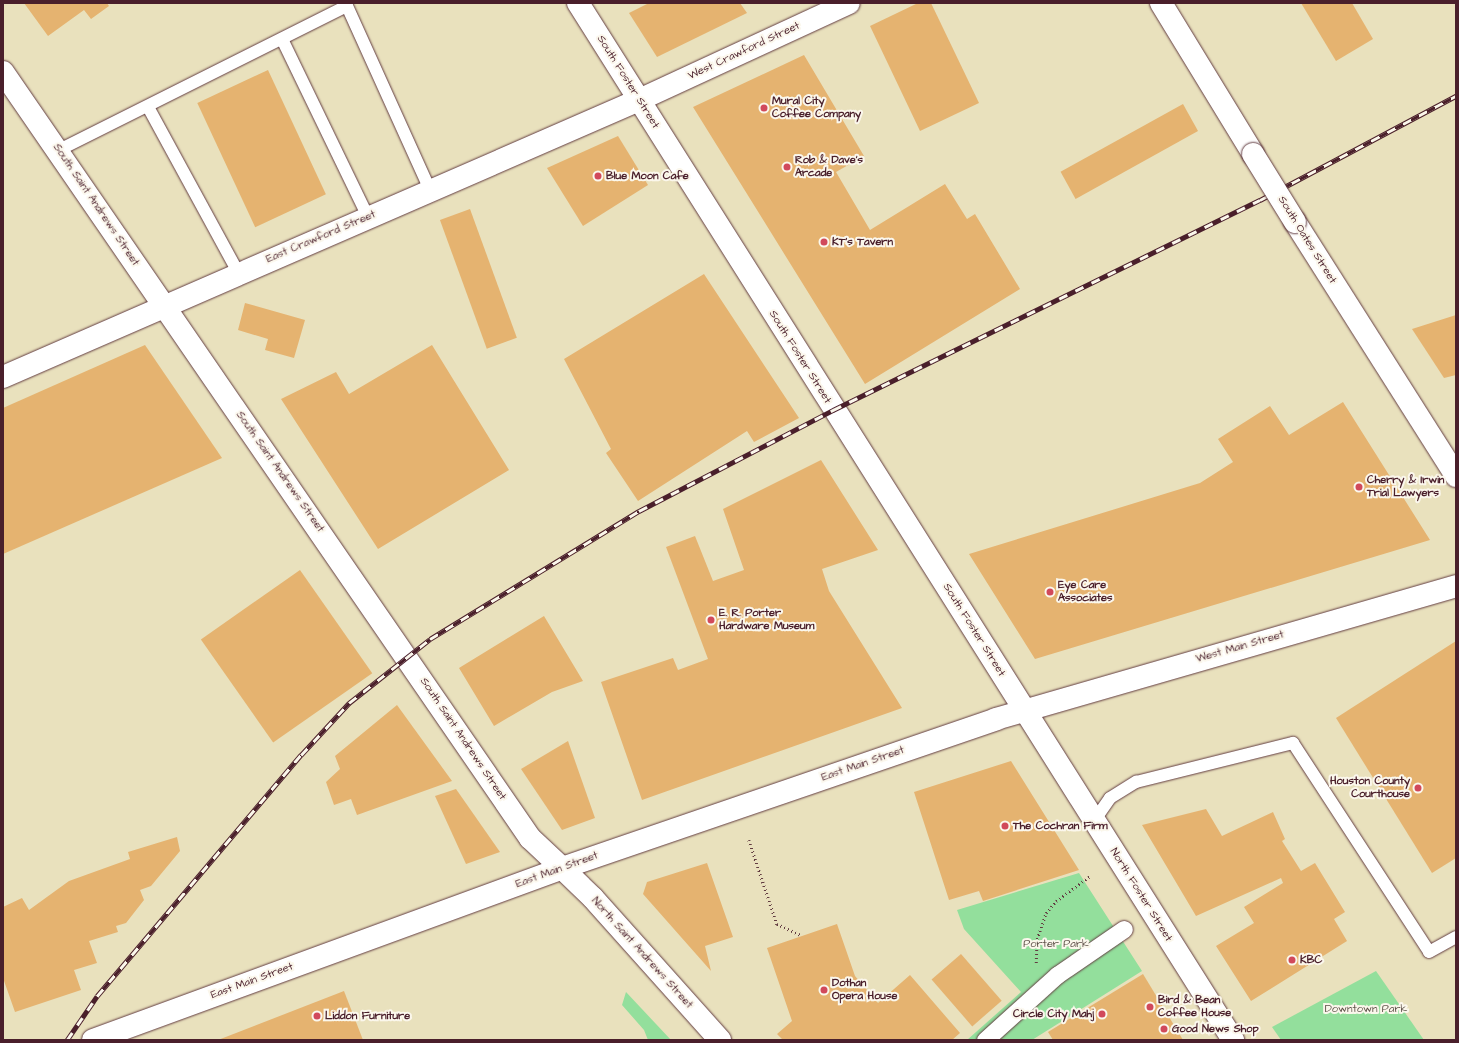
<!DOCTYPE html>
<style>
body{margin:0}
#map{position:relative;width:1459px;height:1043px;overflow:hidden;background:#e9e1bd;font-family:"Architects Daughter",sans-serif}
div>[style]{position:absolute}
[style*='--x']{left:calc(var(--x)*1px);top:calc(var(--y)*1px);width:calc(var(--w)*1px);rotate:calc(var(--a)*1deg)}
.green>*{inset:0;background:#93df9c}
.building>*{inset:0;background:#e5b370;transform-origin:0 0}
.path>*{height:2.5px;margin-top:-1.25px;transform-origin:0;background:repeating-linear-gradient(90deg,#623c41 0 1px,transparent 0 4px)}
.roads{filter:drop-shadow(0 0 1px #623c41) drop-shadow(0 0 1px #623c41)}
.service>*{height:12px;margin:-6px;padding:0 6px;transform-origin:6px;border-radius:6px;background:#fff}
.pedestrian>*{height:17px;margin:-8.5px;padding:0 8.5px;transform-origin:8.5px;border-radius:8.5px;background:#fff}
.minor>*{height:22px;margin:-11px;padding:0 11px;transform-origin:11px;border-radius:11px;background:#fff}
.tertiary>*{height:22px;margin:-11px;padding:0 11px;transform-origin:11px;border-radius:11px;background:#fff}
.primary>*{height:22px;margin:-11px;padding:0 11px;transform-origin:11px;border-radius:11px;background:#fff}
.rail>*{height:4.5px;margin-top:-2.25px;transform-origin:0;background:repeating-linear-gradient(90deg,#fbf7ec 0 9px,#4a1f2b 0 18px);box-sizing:border-box;border-block:1px solid #4a1f2b}
.bridges{filter:drop-shadow(0 0 1px #623c41) drop-shadow(0 0 1px #623c41)}
.primary-bridge>*{height:22px;margin:-11px;padding:0 11px;transform-origin:11px;border-radius:11px;background:#fff}
.dots>*{width:11px;height:11px;translate:-50% -50%;box-sizing:border-box;border:2px solid #fbf7ec;border-radius:50%}
span{translate:-50% -50%;white-space:nowrap;text-align:center;line-height:1.15;-webkit-text-stroke:4px #fbf7ec;paint-order:stroke}
.street-label{font-size:11px;color:#4a1f2b}
.poi-label{font-size:11px;color:#4a1f2b;font-weight:700}
.left{translate:0 -50%;text-align:left}
.right{translate:-100% -50%;text-align:right}
.park-label{font-size:11px;color:#5c4f47}
.frame{position:absolute;inset:0;border:4px solid #4a1f2b;pointer-events:none}
</style>
<div id="map">
<div class="green">
<div style="clip-path:polygon(1079px 873px,1142px 971px,1032px 1040px,967px 1040px,1021px 992px,964px 929px,957px 910px)"></div>
<div style="clip-path:polygon(1376px 971px,1424px 1040px,1281px 1040px,1272px 1027px)"></div>
<div style="clip-path:polygon(626px 992px,671px 1040px,648px 1040px,644px 1030px,622px 1005px)"></div>
</div>
<div class="building">
<div style="clip-path:polygon(24px 3px,107px 3px,109px 6px,91px 19px,84px 10px,48px 36px)"></div>
<div style="clip-path:polygon(649px 3px,740px 3px,747px 13px,657px 57px,629px 13px)"></div>
<div style="clip-path:polygon(918px 3px,931px 3px,979px 103px,920px 131px,870px 26px)"></div>
<div style="clip-path:polygon(1301px 3px,1352px 3px,1373px 39px,1336px 61px)"></div>
<div style="clip-path:polygon(804px 55px,864px 156px,836px 172px,870px 230px,945px 184px,967px 219px,975px 214px,1020px 289px,865px 384px,693px 107px)"></div>
<div style="left:268px;top:70px;width:137px;height:78px;rotate:65deg"></div>
<div style="left:1183px;top:104px;width:31px;height:140px;rotate:61deg"></div>
<div style="clip-path:polygon(618px 136px,648px 185px,583px 226px,547px 168px)"></div>
<div style="left:470px;top:209px;width:137px;height:32px;rotate:70deg"></div>
<div style="clip-path:polygon(704px 274px,799px 418px,754px 442px,747px 431px,638px 501px,606px 453px,611px 449px,564px 359px)"></div>
<div style="clip-path:polygon(245px 303px,305px 320px,294px 358px,265px 350px,268px 339px,238px 330px)"></div>
<div style="clip-path:polygon(1456px 315px,1456px 375px,1444px 378px,1412px 329px)"></div>
<div style="clip-path:polygon(145px 345px,222px 458px,3px 554px,3px 408px)"></div>
<div style="clip-path:polygon(432px 345px,509px 470px,378px 549px,281px 399px,336px 372px,349px 394px)"></div>
<div style="clip-path:polygon(1343px 402px,1430px 540px,1035px 659px,969px 554px,1200px 483px,1233px 462px,1218px 439px,1270px 406px,1289px 435px)"></div>
<div style="clip-path:polygon(821px 460px,878px 550px,822px 569px,829px 591px,902px 708px,642px 800px,601px 682px,673px 658px,678px 670px,708px 659px,666px 547px,695px 536px,713px 581px,744px 570px,723px 509px)"></div>
<div style="left:300px;top:570px;width:126px;height:121px;rotate:55deg"></div>
<div style="clip-path:polygon(544px 616px,583px 681px,552px 692px,494px 726px,459px 668px)"></div>
<div style="clip-path:polygon(1456px 641px,1456px 858px,1432px 873px,1336px 718px)"></div>
<div style="clip-path:polygon(397px 705px,452px 781px,357px 815px,351px 799px,334px 805px,326px 782px,340px 769px,335px 756px)"></div>
<div style="clip-path:polygon(568px 741px,595px 818px,562px 830px,521px 769px)"></div>
<div style="clip-path:polygon(1011px 761px,1079px 870px,983px 901px,979px 891px,949px 900px,914px 792px)"></div>
<div style="clip-path:polygon(456px 789px,500px 852px,466px 864px,435px 796px)"></div>
<div style="clip-path:polygon(1206px 809px,1222px 836px,1273px 812px,1285px 839px,1282px 841px,1301px 871px,1315px 863px,1345px 912px,1334px 919px,1347px 941px,1251px 1001px,1216px 946px,1254px 923px,1244px 907px,1283px 883px,1281px 878px,1196px 916px,1142px 825px)"></div>
<div style="clip-path:polygon(177px 837px,180px 851px,151px 886px,140px 890px,144px 900px,126px 923px,116px 926px,118px 932px,89px 941px,97px 963px,74px 970px,81px 990px,15px 1012px,3px 978px,3px 907px,22px 898px,29px 910px,69px 881px,130px 859px,128px 852px)"></div>
<div style="clip-path:polygon(707px 863px,733px 937px,705px 946px,711px 971px,643px 894px,647px 882px)"></div>
<div style="clip-path:polygon(837px 924px,855px 976px,878px 1003px,910px 975px,960px 1033px,952px 1040px,783px 1040px,777px 1034px,792px 1021px,767px 948px)"></div>
<div style="left:961px;top:954px;width:62px;height:39px;rotate:49deg"></div>
<div style="clip-path:polygon(1143px 974px,1183px 1040px,1053px 1040px,1048px 1032px)"></div>
<div style="clip-path:polygon(344px 991px,363px 1040px,218px 1040px)"></div>
</div>
<div class="path">
<div style="--x:749;--y:840;--w:89;--a:71.6"></div>
<div style="--x:777;--y:924;--w:26;--a:25"></div>
<div style="--x:1036;--y:963;--w:24;--a:-88"></div>
<div style="--x:1037;--y:939;--w:28;--a:-71"></div>
<div style="--x:1046;--y:913;--w:16;--a:-50"></div>
<div style="--x:1056;--y:901;--w:42;--a:-36.3"></div>
</div>
<div class="roads">
<div class="service">
<div style="--x:282;--y:39;--w:198;--a:64.2"></div>
<div style="--x:148;--y:107;--w:188;--a:61.4"></div>
<div style="--x:59;--y:150;--w:322;--a:-26.6"></div>
<div style="--x:347;--y:6;--w:202;--a:65.7"></div>
<div style="--x:1094;--y:821;--w:28;--a:-55"></div>
<div style="--x:1110;--y:798;--w:31;--a:-32"></div>
<div style="--x:1136;--y:782;--w:162;--a:-14"></div>
<div style="--x:1293;--y:743;--w:249;--a:56.9"></div>
<div style="--x:1429;--y:952;--w:31;--a:-29"></div>
</div>
<div class="pedestrian">
<div style="--x:985;--y:1040;--w:97;--a:-42.1"></div>
<div style="--x:1057;--y:975;--w:81;--a:-34.5"></div>
</div>
<div class="minor">
<div style="--x:578;--y:3;--w:1227;--a:57.72"></div>
<div style="--x:3;--y:377;--w:694;--a:-23.53"></div>
<div style="--x:639;--y:100;--w:231;--a:-24.8"></div>
<div style="--x:562;--y:868;--w:43;--a:44.1"></div>
<div style="--x:593;--y:898;--w:191;--a:48.2"></div>
</div>
<div class="tertiary">
<div style="--x:3;--y:72;--w:930;--a:55.47"></div>
<div style="--x:530;--y:838;--w:44;--a:43.2"></div>
</div>
<div class="primary">
<div style="--x:1161;--y:3;--w:177;--a:58.6"></div>
<div style="--x:1295;--y:222;--w:301;--a:57.6"></div>
<div style="--x:93;--y:1040;--w:500;--a:-20.1"></div>
<div style="--x:562;--y:868;--w:459;--a:-18.9"></div>
<div style="--x:996;--y:719;--w:479;--a:-16.1"></div>
</div>
</div>
<div class="rail">
<div style="--x:67;--y:1040;--w:53;--a:-55.7"></div>
<div style="--x:97;--y:996;--w:316;--a:-49.8"></div>
<div style="--x:301;--y:755;--w:71;--a:-47.3"></div>
<div style="--x:349;--y:703;--w:103;--a:-38.3"></div>
<div style="--x:430;--y:639;--w:245;--a:-31.5"></div>
<div style="--x:639;--y:511;--w:219;--a:-27.5"></div>
<div style="--x:833;--y:410;--w:476;--a:-26.2"></div>
<div style="--x:1260;--y:200;--w:222;--a:-28"></div>
</div>
<div class="bridges">
<div class="primary-bridge">
<div style="--x:1253;--y:154;--w:80;--a:58.3"></div>
</div>
</div>
<div class="dots">
<div style="left:764px;top:108px;background:#d1495b"></div>
<div style="left:787px;top:167px;background:#d1495b"></div>
<div style="left:598px;top:176px;background:#d1495b"></div>
<div style="left:824px;top:242px;background:#d1495b"></div>
<div style="left:1359px;top:487px;background:#d1495b"></div>
<div style="left:1050px;top:592px;background:#d1495b"></div>
<div style="left:711px;top:620px;background:#d1495b"></div>
<div style="left:1418px;top:788px;background:#d1495b"></div>
<div style="left:1005px;top:826px;background:#d1495b"></div>
<div style="left:1292px;top:960px;background:#d1495b"></div>
<div style="left:824px;top:990px;background:#d1495b"></div>
<div style="left:1150px;top:1007px;background:#d1495b"></div>
<div style="left:1102px;top:1014px;background:#d1495b"></div>
<div style="left:317px;top:1016px;background:#d1495b"></div>
<div style="left:1164px;top:1029px;background:#d1495b"></div>
</div>
<div class="street-label">
<span style="left:744px;top:51px;rotate:-25deg">West Crawford Street</span>
<span style="left:628px;top:82px;rotate:58deg">South Foster Street</span>
<span style="left:96px;top:205px;rotate:56deg">South Saint Andrews Street</span>
<span style="left:321px;top:237px;rotate:-23deg">East Crawford Street</span>
<span style="left:1307px;top:240px;rotate:58deg">South Oates Street</span>
<span style="left:800px;top:357px;rotate:58deg">South Foster Street</span>
<span style="left:280px;top:472px;rotate:55deg">South Saint Andrews Street</span>
<span style="left:974px;top:630px;rotate:58deg">South Foster Street</span>
<span style="left:1240px;top:647px;rotate:-16deg">West Main Street</span>
<span style="left:463px;top:739px;rotate:56deg">South Saint Andrews Street</span>
<span style="left:863px;top:764px;rotate:-19deg">East Main Street</span>
<span style="left:557px;top:870px;rotate:-20deg">East Main Street</span>
<span style="left:1141px;top:895px;rotate:58deg">North Foster Street</span>
<span style="left:642px;top:953px;rotate:48deg">North Saint Andrews Street</span>
<span style="left:252px;top:981px;rotate:-20deg">East Main Street</span>
</div>
<div class="poi-label">
<span class="left" style="left:772px;top:108px">Mural City<br>Coffee Company</span>
<span class="left" style="left:795px;top:167px">Rob &amp; Dave's<br>Arcade</span>
<span class="left" style="left:606px;top:176px">Blue Moon Cafe</span>
<span class="left" style="left:832px;top:242px">KT's Tavern</span>
<span class="left" style="left:1367px;top:487px">Cherry &amp; Irwin<br>Trial Lawyers</span>
<span class="left" style="left:1058px;top:592px">Eye Care<br>Associates</span>
<span class="left" style="left:719px;top:620px">E. R. Porter<br>Hardware Museum</span>
<span class="right" style="left:1410px;top:788px">Houston County<br>Courthouse</span>
<span class="left" style="left:1013px;top:826px">The Cochran Firm</span>
<span class="left" style="left:1300px;top:960px">KBC</span>
<span class="left" style="left:832px;top:990px">Dothan<br>Opera House</span>
<span class="left" style="left:1158px;top:1007px">Bird &amp; Bean<br>Coffee House</span>
<span class="right" style="left:1094px;top:1014px">Circle City Mahj</span>
<span class="left" style="left:325px;top:1016px">Liddon Furniture</span>
<span class="left" style="left:1172px;top:1029px">Good News Shop</span>
</div>
<div class="park-label">
<span style="left:1056px;top:944px">Porter Park</span>
<span style="left:1366px;top:1009px">Downtown Park</span>
</div>
<div class="frame"></div>
</div>
